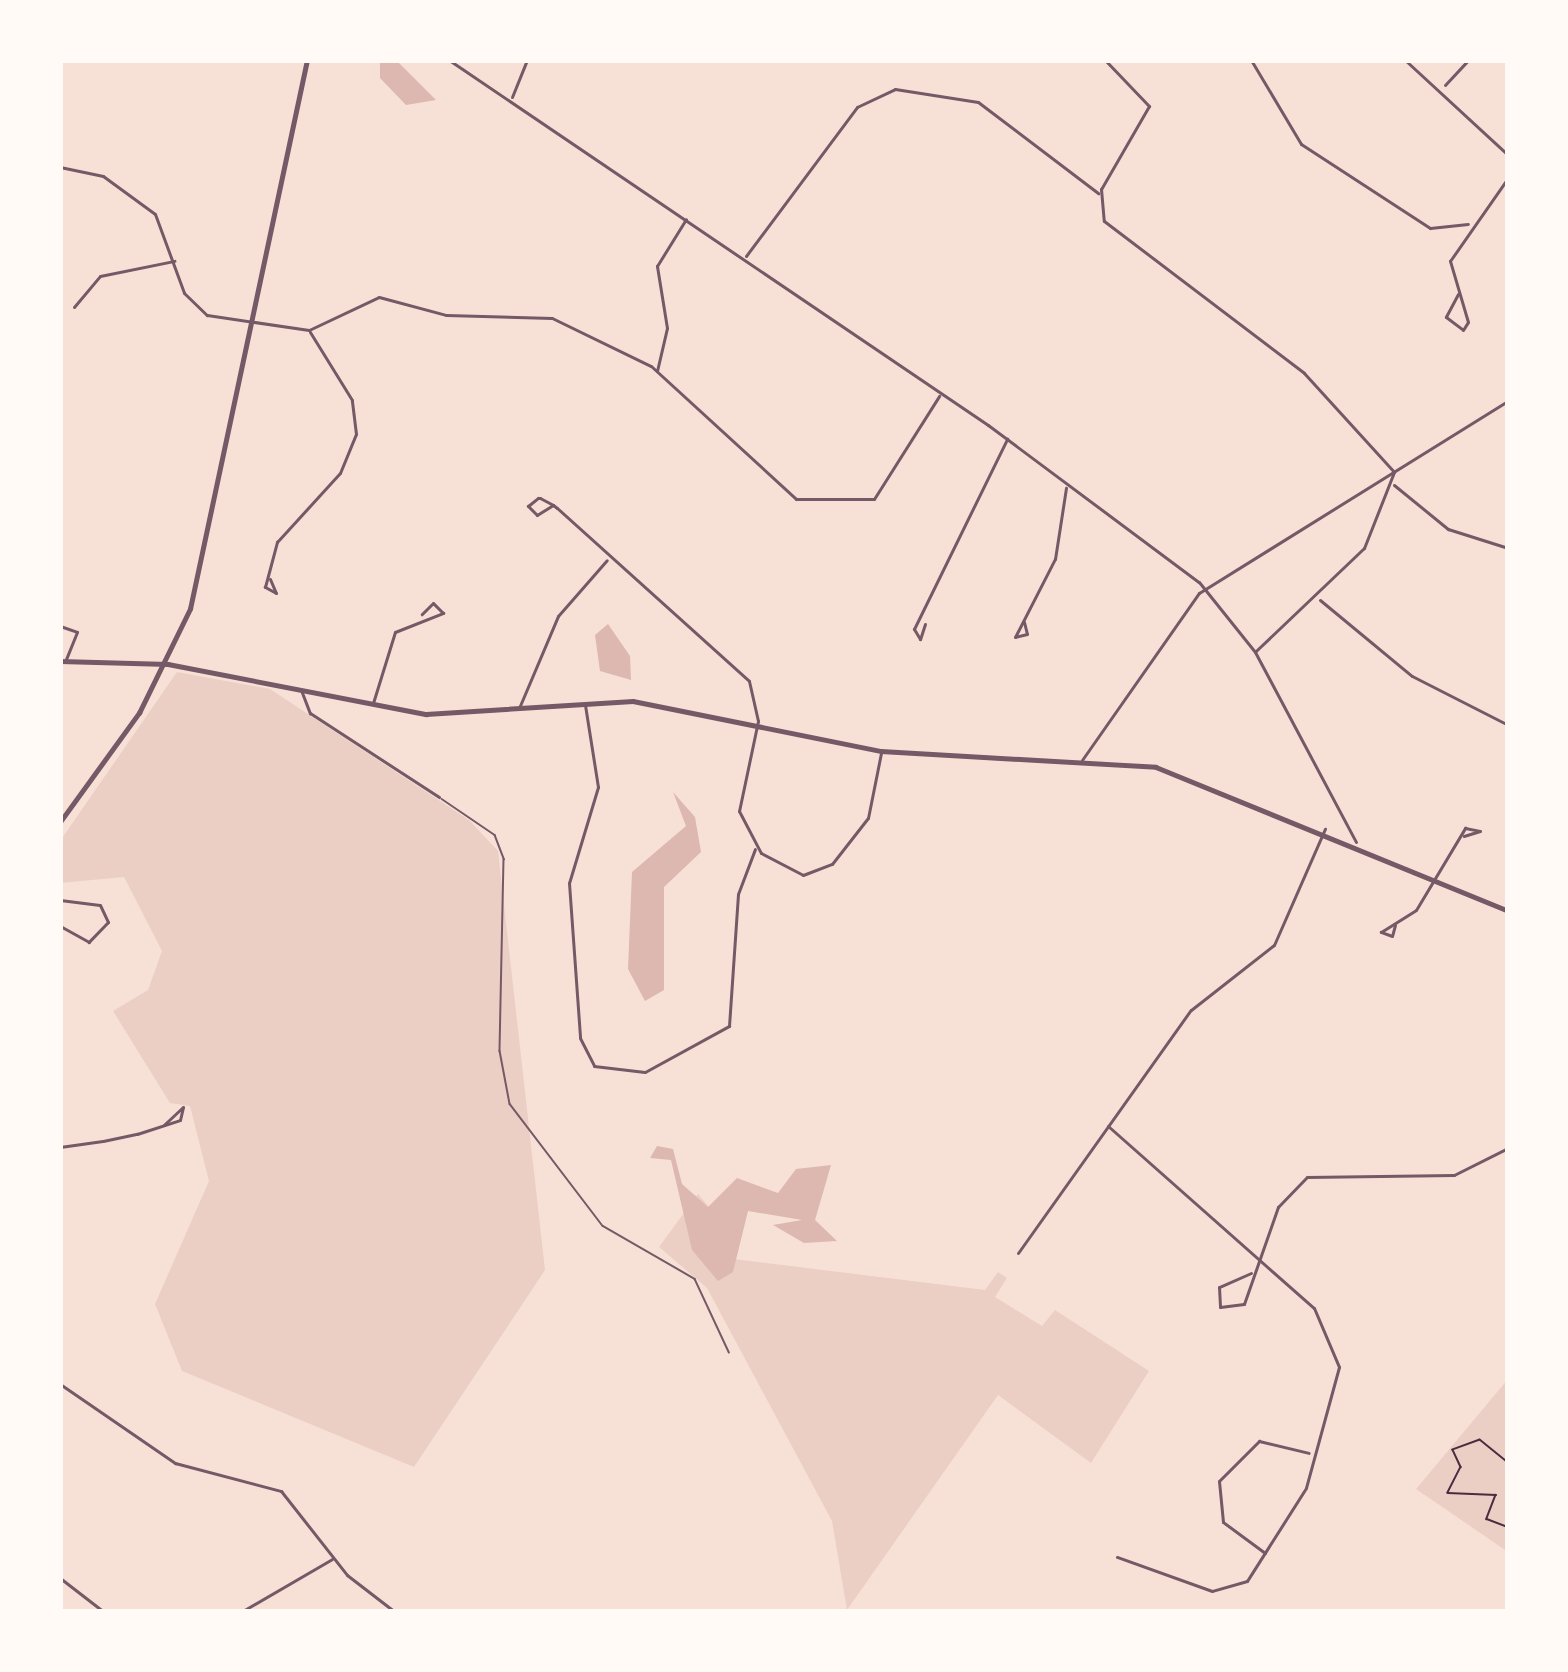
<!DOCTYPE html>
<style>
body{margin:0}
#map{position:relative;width:1568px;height:1672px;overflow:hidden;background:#f7e1d7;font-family:Rubik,sans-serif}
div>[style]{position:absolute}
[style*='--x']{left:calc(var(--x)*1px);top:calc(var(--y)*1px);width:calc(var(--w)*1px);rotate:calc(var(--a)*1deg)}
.green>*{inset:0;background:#ebcfc5}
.water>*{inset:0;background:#dcb8b0}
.path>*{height:1.5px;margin:-0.75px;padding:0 0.75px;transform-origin:0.75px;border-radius:0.75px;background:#4a2c40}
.service>*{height:1.5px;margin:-0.75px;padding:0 0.75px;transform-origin:0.75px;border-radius:0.75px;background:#755966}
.minor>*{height:3px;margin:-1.5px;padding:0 1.5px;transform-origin:1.5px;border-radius:1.5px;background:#755966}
.tertiary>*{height:4.5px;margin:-2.25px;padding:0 2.25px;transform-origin:2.25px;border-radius:2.25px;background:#755966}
span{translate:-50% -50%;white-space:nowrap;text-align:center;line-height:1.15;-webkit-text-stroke:9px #fffaf5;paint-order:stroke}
.frame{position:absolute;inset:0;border:63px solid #fffaf5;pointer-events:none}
</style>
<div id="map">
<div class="green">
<div style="clip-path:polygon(177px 672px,270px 689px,469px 820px,498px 851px,545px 1270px,414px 1467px,182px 1371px,155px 1304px,209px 1181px,190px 1106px,170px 1103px,113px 1011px,148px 990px,162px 951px,124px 877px,60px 883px,60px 841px)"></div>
<div style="clip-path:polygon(698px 1194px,724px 1225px,726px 1258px,985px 1290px,998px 1272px,1007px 1278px,995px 1297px,1042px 1326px,1055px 1310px,1149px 1371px,1091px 1463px,998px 1395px,847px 1610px,832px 1521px,707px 1288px,659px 1247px)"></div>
<div style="clip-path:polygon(1508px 1379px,1508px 1552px,1416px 1489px)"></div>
</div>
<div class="water">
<div style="clip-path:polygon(380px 60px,396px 60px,436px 100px,406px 105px,380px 78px)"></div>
<div style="clip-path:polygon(608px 624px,630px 656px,631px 680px,600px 671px,595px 635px)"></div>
<div style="clip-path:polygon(673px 792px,695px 817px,701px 852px,664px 887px,664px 990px,645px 1001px,628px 969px,632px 872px,686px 826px)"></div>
<div style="clip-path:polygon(657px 1146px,673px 1149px,682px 1184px,708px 1207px,737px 1178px,778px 1193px,796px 1169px,831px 1165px,815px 1220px,837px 1241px,804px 1243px,773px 1225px,802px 1220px,748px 1211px,733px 1272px,718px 1281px,692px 1250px,671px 1160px,650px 1158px)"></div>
</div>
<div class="path">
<div style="--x:1508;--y:1463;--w:36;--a:-141"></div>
<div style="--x:1480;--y:1440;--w:29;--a:160"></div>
<div style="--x:1453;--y:1450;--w:19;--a:65"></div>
<div style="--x:1461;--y:1467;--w:29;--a:117"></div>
<div style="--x:1448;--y:1493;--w:48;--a:2.4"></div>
<div style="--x:1496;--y:1495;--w:26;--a:111"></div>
<div style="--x:1487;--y:1519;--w:22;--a:21"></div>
</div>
<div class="service">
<div style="--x:442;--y:799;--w:64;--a:34.2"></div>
<div style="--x:495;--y:835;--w:26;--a:69"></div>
<div style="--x:504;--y:859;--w:192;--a:91.2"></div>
<div style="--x:500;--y:1051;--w:54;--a:79.3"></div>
<div style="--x:510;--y:1104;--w:153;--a:52.7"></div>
<div style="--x:603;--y:1226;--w:106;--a:29.9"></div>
<div style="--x:695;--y:1279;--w:81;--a:65"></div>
</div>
<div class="minor">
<div style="--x:449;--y:60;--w:651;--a:34.11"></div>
<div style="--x:988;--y:425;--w:263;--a:36.7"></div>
<div style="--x:1199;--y:582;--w:90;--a:51.3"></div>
<div style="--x:1255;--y:652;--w:215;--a:62"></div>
<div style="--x:1105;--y:60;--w:64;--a:46.3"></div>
<div style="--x:1149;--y:106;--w:96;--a:120"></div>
<div style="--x:1101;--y:189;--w:32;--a:85"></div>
<div style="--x:1104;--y:221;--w:251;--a:37.2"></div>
<div style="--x:1304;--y:373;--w:134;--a:47.7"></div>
<div style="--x:1394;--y:472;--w:82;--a:111.5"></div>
<div style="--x:1364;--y:548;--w:149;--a:136.4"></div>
<div style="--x:1251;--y:60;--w:98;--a:59.2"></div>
<div style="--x:1301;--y:144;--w:154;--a:33.1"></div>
<div style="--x:1430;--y:228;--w:38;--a:-6"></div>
<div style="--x:1405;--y:60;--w:140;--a:42.7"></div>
<div style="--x:1445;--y:85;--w:34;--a:-47"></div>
<div style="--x:512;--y:97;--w:40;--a:-68"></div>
<div style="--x:60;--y:167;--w:44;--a:11.8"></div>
<div style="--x:103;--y:176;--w:64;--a:36.2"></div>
<div style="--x:155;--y:214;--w:84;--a:69.8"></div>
<div style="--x:184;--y:293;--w:32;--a:44"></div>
<div style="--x:207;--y:315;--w:103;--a:8.4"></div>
<div style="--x:309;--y:330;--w:77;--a:-25.2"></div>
<div style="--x:379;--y:297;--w:69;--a:15"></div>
<div style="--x:446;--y:315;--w:106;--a:1.6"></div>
<div style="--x:552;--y:318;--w:110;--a:25.9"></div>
<div style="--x:651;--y:366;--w:197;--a:42.5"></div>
<div style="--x:796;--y:499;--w:78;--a:0"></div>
<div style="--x:874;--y:499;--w:122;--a:-57.7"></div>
<div style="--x:746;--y:256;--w:186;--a:-53.3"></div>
<div style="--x:857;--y:107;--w:42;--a:-25.3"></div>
<div style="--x:895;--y:89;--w:84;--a:8.9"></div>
<div style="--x:978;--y:102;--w:151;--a:37.2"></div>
<div style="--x:1458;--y:294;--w:26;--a:118"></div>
<div style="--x:1446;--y:317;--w:21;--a:37"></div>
<div style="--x:1463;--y:330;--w:9;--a:-58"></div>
<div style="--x:1468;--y:322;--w:64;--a:-106.4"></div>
<div style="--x:1450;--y:261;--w:101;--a:-55.1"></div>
<div style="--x:74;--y:307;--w:40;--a:-50"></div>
<div style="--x:100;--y:276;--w:76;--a:-11.5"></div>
<div style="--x:657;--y:371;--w:44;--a:-76.9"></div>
<div style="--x:667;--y:328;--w:63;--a:-99.2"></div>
<div style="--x:657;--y:266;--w:55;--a:-58.3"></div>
<div style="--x:1394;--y:485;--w:70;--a:39.2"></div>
<div style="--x:1448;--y:529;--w:63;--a:17.6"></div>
<div style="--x:553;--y:505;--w:19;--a:148"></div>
<div style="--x:537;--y:515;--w:13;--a:-135"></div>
<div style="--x:528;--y:506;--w:13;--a:-39"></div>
<div style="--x:538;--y:498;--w:2;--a:0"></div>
<div style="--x:540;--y:498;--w:15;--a:28"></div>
<div style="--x:553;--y:505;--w:5;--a:37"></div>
<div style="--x:557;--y:508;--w:258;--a:42"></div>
<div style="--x:749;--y:681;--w:41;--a:77.3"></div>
<div style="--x:758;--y:721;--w:92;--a:101.9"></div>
<div style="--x:739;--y:811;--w:47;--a:62.4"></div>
<div style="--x:761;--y:853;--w:47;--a:27.6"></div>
<div style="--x:803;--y:875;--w:31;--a:-21"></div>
<div style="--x:832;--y:864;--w:58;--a:-52"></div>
<div style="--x:868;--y:818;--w:66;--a:-78.7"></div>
<div style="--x:270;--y:579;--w:15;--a:67"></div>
<div style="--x:276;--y:593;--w:13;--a:-151"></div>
<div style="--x:265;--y:587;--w:47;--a:-75.1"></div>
<div style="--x:277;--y:542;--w:93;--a:-47.6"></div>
<div style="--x:340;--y:473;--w:42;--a:-67.7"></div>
<div style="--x:356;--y:434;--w:34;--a:-97"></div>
<div style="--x:352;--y:400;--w:80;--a:-121.7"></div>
<div style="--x:1320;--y:600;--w:119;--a:39.6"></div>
<div style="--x:1412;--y:676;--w:108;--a:27"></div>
<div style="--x:1024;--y:622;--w:12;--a:76"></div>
<div style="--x:1027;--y:634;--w:12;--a:166"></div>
<div style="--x:1015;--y:637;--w:88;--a:-62.9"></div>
<div style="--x:1055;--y:559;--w:72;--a:-81.2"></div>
<div style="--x:925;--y:624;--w:16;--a:108"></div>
<div style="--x:920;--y:639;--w:12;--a:-121"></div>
<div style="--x:914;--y:629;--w:212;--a:-63.9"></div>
<div style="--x:60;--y:626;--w:18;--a:19"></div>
<div style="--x:77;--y:632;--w:29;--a:112"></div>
<div style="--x:301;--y:690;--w:25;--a:69"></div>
<div style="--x:310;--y:713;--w:154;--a:33.1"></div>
<div style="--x:373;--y:703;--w:74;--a:-72.8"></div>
<div style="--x:395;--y:632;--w:52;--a:-21.6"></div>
<div style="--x:443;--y:613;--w:14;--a:-135"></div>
<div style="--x:433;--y:603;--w:16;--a:135"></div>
<div style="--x:585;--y:705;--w:83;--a:81"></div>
<div style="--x:598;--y:787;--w:100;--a:106.8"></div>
<div style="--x:569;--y:883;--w:155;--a:85.9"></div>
<div style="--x:580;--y:1038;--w:31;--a:63"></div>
<div style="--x:594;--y:1066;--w:51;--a:6.7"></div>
<div style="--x:645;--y:1072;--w:96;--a:-28.7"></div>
<div style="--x:729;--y:1026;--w:132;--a:-86.1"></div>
<div style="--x:738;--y:894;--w:48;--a:-69.3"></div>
<div style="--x:519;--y:708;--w:100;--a:-67"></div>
<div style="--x:558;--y:616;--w:74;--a:-48.8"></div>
<div style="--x:1082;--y:760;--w:204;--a:-55"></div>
<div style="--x:1199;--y:593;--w:364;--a:-31.9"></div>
<div style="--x:60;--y:900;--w:40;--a:7.1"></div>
<div style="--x:100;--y:905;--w:19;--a:65"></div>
<div style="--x:108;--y:922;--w:28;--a:134"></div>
<div style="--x:89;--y:942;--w:33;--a:-151"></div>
<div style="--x:1395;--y:925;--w:11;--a:105"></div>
<div style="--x:1392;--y:936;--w:12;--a:-160"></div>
<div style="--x:1381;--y:932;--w:41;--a:-32.2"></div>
<div style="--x:1416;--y:910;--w:96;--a:-59.1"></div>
<div style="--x:1465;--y:828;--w:15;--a:11"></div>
<div style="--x:1480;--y:831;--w:17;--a:163"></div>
<div style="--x:1108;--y:1126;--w:275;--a:41.5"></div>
<div style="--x:1314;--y:1308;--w:64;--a:67"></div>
<div style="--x:1339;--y:1367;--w:125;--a:105.3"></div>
<div style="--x:1306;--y:1488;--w:110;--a:122.4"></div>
<div style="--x:1247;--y:1581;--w:36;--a:164"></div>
<div style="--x:1212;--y:1591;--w:101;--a:-160.3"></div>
<div style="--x:60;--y:1147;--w:43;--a:-7.9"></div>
<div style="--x:103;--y:1141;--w:35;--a:-12"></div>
<div style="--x:137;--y:1134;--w:45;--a:-18"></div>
<div style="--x:180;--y:1120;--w:13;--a:-77"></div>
<div style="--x:183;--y:1107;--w:26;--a:137"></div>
<div style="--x:1018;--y:1253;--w:298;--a:-54.6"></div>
<div style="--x:1191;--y:1010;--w:105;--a:-38.1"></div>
<div style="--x:1274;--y:945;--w:127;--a:-66.3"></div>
<div style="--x:1251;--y:1273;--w:35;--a:156"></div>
<div style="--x:1219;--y:1287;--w:20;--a:87"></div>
<div style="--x:1220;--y:1307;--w:24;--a:-7"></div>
<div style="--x:1244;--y:1304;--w:103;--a:-70.7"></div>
<div style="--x:1278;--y:1207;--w:42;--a:-46"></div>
<div style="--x:1307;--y:1177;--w:147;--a:-0.8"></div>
<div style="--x:1454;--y:1175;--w:60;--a:-26.6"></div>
<div style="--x:60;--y:1384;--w:140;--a:34.5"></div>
<div style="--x:175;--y:1463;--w:110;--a:14.8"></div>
<div style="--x:281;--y:1491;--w:107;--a:51.8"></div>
<div style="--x:347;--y:1575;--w:61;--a:37.6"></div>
<div style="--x:1265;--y:1553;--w:52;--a:-143.6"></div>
<div style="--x:1223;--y:1522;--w:41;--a:-95.6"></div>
<div style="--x:1219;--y:1481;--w:57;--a:-45"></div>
<div style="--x:1259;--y:1441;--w:51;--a:13.5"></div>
<div style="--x:60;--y:1578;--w:56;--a:37.7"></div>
<div style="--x:241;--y:1612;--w:105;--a:-30.2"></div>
</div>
<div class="tertiary">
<div style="--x:60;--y:661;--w:108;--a:1.6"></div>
<div style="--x:168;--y:664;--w:263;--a:11"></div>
<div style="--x:426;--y:714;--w:207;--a:-3.6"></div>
<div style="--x:633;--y:701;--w:253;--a:11.4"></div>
<div style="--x:881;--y:751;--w:275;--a:3.3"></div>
<div style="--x:1156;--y:767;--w:380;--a:22.2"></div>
<div style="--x:60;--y:822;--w:135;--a:-54.1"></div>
<div style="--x:139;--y:713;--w:116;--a:-63.9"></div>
<div style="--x:190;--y:609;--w:561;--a:-77.97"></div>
</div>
<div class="frame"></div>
</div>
